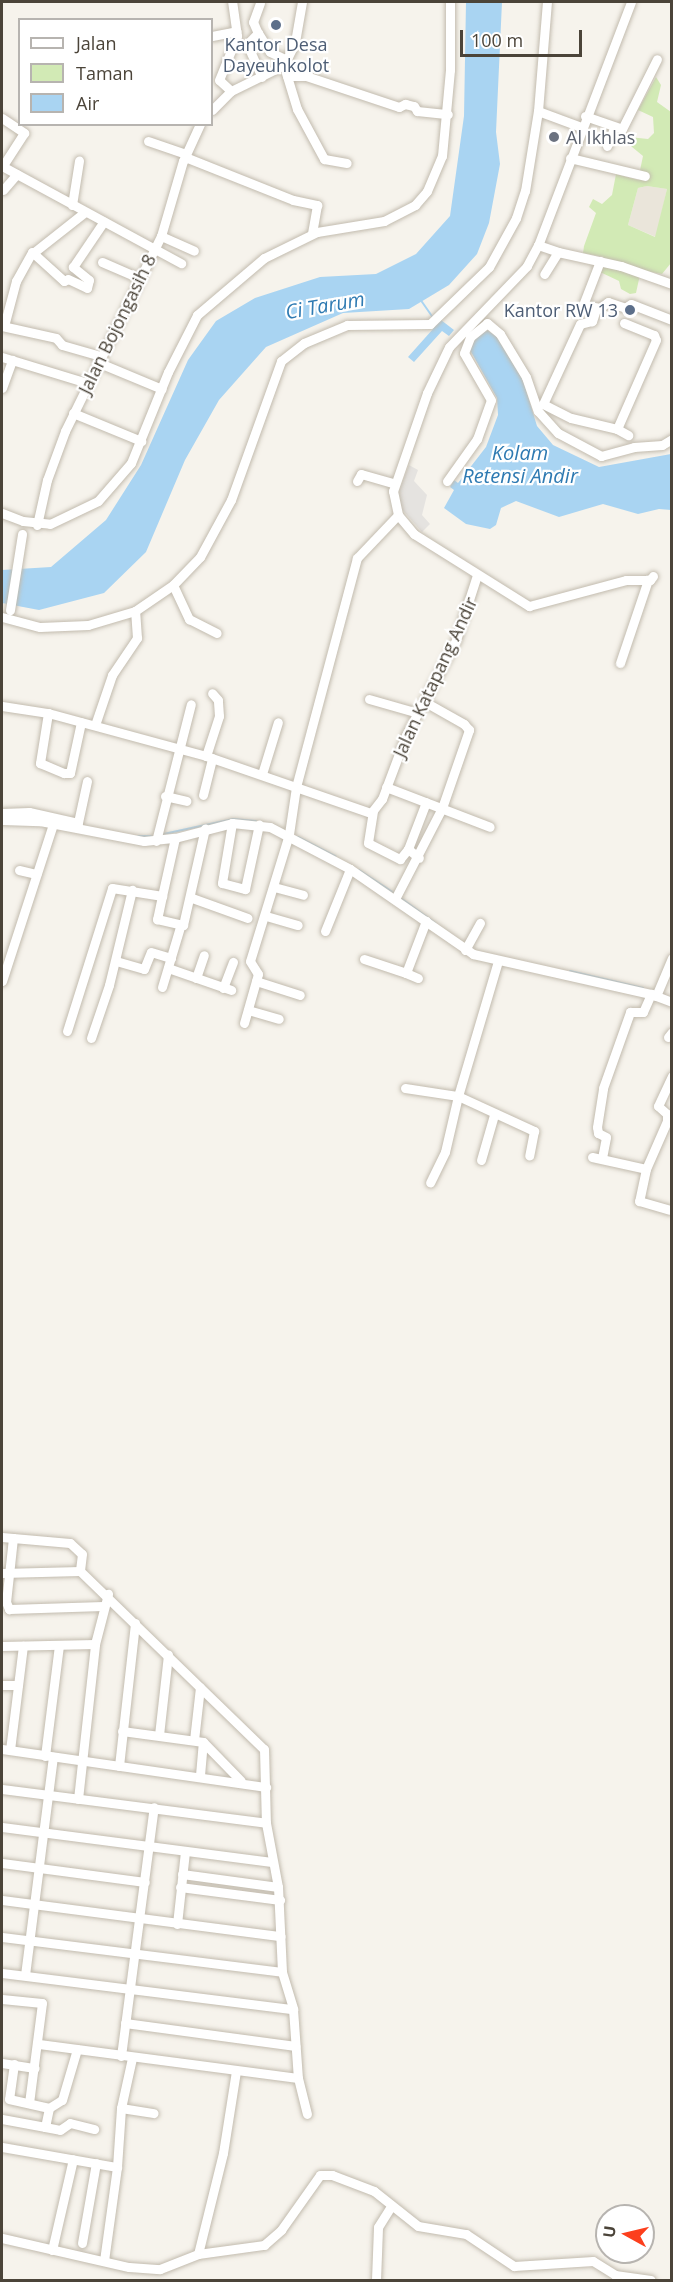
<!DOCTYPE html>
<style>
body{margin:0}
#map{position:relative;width:673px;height:2282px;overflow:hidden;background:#f6f3ec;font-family:"Open Sans",sans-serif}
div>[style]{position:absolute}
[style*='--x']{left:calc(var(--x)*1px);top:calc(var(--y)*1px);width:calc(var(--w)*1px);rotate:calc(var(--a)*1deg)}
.residential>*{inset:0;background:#eae5da}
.green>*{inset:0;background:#d2eab5}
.parking>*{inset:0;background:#e5e3e0}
.water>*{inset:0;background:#a9d4f2}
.stream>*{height:2px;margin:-1px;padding:0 1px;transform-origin:1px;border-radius:1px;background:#a9d4f2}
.roads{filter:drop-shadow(0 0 2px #c2bbae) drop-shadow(0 0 2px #c2bbae)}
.minor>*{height:9px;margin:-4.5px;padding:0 4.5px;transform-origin:4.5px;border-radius:4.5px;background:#fff}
.dots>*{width:16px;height:16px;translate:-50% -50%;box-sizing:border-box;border:3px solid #fff;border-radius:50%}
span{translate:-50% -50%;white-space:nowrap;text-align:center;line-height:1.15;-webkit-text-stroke:4.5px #fff;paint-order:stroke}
.service-label{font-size:18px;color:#4e5e75}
.right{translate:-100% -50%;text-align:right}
.worship-label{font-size:18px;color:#5b616d}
.left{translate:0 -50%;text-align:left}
.street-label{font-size:18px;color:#4b4439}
.water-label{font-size:20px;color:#2e7ab2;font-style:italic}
.frame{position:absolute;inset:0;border:3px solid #4b4439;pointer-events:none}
.legend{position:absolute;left:18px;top:18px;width:195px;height:108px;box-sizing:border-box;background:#fff;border:2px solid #b7b4b0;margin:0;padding:8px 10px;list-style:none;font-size:18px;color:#4b4439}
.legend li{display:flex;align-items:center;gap:12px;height:30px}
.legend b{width:30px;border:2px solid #b7b4b0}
.north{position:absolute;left:595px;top:2204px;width:60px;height:60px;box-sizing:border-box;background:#fff;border:2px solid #b7b4b0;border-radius:50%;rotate:278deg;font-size:16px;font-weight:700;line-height:24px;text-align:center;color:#4b4439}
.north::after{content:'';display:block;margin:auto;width:21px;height:27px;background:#fc3f1d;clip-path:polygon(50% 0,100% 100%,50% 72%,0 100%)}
.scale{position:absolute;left:460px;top:30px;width:122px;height:27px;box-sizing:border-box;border:3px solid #4b4439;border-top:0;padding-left:8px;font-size:18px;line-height:21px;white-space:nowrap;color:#4b4439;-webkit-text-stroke:4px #fff;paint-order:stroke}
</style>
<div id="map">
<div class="residential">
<div style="clip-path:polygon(647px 186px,667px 189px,656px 237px,628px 225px,638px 188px)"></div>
</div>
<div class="green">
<div style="clip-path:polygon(evenodd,656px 77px,661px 85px,657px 102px,671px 112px,671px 263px,662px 274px,641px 270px,636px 293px,630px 294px,621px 289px,619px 281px,600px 272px,604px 257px,583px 253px,584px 246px,596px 213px,589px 207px,593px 199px,602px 204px,612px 195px,616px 174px,638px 180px,643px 156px,626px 142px,629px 137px,648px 139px,654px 133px,653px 117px,638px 110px,656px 77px,647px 186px,667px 189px,655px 237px,628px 225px,638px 188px,647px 186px)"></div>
</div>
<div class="parking">
<div style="clip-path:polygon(409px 465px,418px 470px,414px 481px,427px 495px,422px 515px,430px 524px,422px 532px,400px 507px,398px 493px)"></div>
</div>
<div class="water">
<div style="clip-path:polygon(466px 2px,502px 2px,496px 132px,500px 164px,489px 223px,477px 254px,449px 285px,409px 309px,343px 313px,266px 347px,219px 400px,185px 460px,146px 552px,104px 593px,39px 610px,2px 603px,2px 570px,51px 567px,106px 520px,141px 465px,188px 360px,216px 321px,255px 298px,320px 277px,376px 274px,416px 254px,450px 216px,464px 116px)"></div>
<div style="clip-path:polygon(441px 320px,454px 330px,449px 336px,442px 331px,414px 362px,408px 357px)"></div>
<div style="clip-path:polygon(487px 330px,496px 336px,523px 380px,537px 426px,553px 445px,599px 467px,671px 454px,671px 510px,659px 509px,638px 514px,603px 504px,559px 517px,516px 501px,501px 508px,496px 525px,490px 529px,466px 524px,444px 508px,454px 490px,450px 487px,454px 480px,458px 483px,486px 447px,498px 415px,497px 398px,470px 350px,475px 339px)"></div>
</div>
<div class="stream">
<div style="--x:420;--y:299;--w:21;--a:55"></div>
<div style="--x:159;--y:835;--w:76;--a:-12.2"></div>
<div style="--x:233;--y:819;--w:23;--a:5"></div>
<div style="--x:138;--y:836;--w:13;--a:0"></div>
<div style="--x:298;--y:837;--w:42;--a:27.2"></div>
<div style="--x:359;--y:870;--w:42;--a:33.3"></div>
<div style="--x:398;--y:896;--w:46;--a:36.1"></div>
<div style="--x:570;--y:971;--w:75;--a:13.1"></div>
</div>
<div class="roads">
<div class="minor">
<div style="--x:631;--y:2;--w:260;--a:110.9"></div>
<div style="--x:538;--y:245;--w:24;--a:118"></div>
<div style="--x:527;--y:266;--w:112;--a:133.9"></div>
<div style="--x:449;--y:347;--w:51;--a:115.6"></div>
<div style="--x:427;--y:393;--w:104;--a:109.1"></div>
<div style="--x:393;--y:491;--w:25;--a:78"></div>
<div style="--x:398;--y:515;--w:25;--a:50"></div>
<div style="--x:414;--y:534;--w:136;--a:32.1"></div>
<div style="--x:529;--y:606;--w:100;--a:-15"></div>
<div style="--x:626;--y:580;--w:24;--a:0"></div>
<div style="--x:650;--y:580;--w:5;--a:-53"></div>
<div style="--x:260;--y:3;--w:20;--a:110"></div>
<div style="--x:253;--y:22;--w:12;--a:66"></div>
<div style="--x:258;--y:33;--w:22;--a:58"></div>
<div style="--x:270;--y:52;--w:19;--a:25"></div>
<div style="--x:258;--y:33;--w:16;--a:135"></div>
<div style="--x:247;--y:44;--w:36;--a:66"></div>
<div style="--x:212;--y:36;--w:25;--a:-11"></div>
<div style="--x:286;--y:73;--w:38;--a:73"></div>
<div style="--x:297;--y:109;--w:57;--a:61.6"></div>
<div style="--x:324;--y:159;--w:23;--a:10"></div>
<div style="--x:287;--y:76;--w:19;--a:0"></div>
<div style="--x:306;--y:76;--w:98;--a:18.4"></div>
<div style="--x:399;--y:107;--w:7;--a:-27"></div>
<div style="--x:405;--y:104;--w:9;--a:13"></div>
<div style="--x:414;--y:106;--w:6;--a:59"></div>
<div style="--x:417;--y:111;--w:31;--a:6"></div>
<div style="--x:231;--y:91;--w:16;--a:-137"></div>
<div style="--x:219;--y:80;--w:48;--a:-67.8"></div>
<div style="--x:237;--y:36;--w:34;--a:-98"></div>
<div style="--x:212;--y:110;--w:27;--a:-45"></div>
<div style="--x:231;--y:91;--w:59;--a:-26.1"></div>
<div style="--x:284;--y:65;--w:25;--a:-64"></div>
<div style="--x:295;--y:42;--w:41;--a:-80.1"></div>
<div style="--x:538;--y:111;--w:46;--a:20.4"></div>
<div style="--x:585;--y:116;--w:39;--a:19"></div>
<div style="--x:622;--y:129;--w:78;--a:-63.4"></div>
<div style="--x:2;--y:118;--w:27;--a:34"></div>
<div style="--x:24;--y:133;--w:40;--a:122.9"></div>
<div style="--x:148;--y:141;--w:40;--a:18.9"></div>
<div style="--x:607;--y:146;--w:19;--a:-69"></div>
<div style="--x:185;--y:157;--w:116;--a:21.7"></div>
<div style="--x:293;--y:200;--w:25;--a:12"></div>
<div style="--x:317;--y:205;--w:29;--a:100"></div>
<div style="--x:570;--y:158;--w:77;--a:13.5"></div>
<div style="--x:2;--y:166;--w:204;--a:28.5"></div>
<div style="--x:3;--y:190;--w:21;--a:-49"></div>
<div style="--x:72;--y:205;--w:45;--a:-81"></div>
<div style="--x:161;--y:236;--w:36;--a:24"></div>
<div style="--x:538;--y:245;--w:21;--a:19"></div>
<div style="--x:558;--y:252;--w:26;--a:122"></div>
<div style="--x:558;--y:252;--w:65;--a:12.5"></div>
<div style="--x:621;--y:266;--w:54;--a:19.4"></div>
<div style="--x:33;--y:253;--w:66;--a:-38.3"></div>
<div style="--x:600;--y:261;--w:47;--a:111.1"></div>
<div style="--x:583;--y:305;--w:17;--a:10"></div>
<div style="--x:600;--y:308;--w:10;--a:-37"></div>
<div style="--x:608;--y:302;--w:18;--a:19"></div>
<div style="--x:625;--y:308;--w:7;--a:-34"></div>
<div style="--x:631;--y:304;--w:44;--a:21.3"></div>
<div style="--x:102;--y:262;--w:40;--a:23.4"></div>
<div style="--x:596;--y:309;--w:13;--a:108"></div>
<div style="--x:592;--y:321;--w:12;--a:166"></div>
<div style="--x:580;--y:324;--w:88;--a:114.8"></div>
<div style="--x:543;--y:404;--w:31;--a:27"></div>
<div style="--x:571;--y:418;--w:47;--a:13.4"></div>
<div style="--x:624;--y:323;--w:32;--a:22"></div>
<div style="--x:654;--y:335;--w:5;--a:68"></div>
<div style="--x:656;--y:340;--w:97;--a:113.7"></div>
<div style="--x:617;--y:429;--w:13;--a:29"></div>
<div style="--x:2;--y:326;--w:55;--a:12.5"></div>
<div style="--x:56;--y:338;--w:9;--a:49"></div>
<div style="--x:62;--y:345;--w:40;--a:16"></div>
<div style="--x:4;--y:326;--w:47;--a:-75.1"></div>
<div style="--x:16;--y:281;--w:33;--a:-61"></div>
<div style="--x:32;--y:252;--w:43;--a:42.2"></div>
<div style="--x:64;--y:281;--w:4;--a:-27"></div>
<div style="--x:68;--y:279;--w:21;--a:25"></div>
<div style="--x:87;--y:288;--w:8;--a:-76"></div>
<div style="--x:89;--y:280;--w:21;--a:-141"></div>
<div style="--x:73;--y:267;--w:55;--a:-56"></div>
<div style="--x:2;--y:357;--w:89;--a:17"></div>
<div style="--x:97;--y:362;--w:70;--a:22.6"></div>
<div style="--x:2;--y:388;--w:30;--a:-70"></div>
<div style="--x:73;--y:413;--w:74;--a:22.4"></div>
<div style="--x:357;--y:481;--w:8;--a:-60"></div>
<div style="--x:361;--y:474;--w:35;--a:16"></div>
<div style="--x:447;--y:481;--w:52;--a:-54.5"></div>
<div style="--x:477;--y:439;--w:41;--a:-70.3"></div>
<div style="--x:491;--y:400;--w:54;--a:-119.9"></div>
<div style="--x:464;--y:353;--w:17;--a:-69"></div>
<div style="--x:470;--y:337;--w:22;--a:-39"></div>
<div style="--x:487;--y:323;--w:17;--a:40"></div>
<div style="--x:500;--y:334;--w:50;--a:58.8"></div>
<div style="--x:526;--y:377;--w:36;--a:71"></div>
<div style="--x:538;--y:411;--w:30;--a:48"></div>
<div style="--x:558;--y:433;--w:49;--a:28.1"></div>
<div style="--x:601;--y:456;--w:34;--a:-15"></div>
<div style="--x:634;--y:447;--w:28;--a:-4"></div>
<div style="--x:662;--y:445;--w:12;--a:-31"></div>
<div style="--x:2;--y:513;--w:22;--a:21"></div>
<div style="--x:23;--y:521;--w:27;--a:6"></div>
<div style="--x:50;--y:524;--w:53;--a:-25.6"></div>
<div style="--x:98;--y:501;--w:50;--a:-49"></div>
<div style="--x:131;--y:463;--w:98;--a:-67.9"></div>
<div style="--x:168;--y:372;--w:64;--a:-63"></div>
<div style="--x:197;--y:315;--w:88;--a:-40.4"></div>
<div style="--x:264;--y:258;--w:59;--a:-26.1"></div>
<div style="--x:317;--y:232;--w:68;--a:-9.3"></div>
<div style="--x:384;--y:221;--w:35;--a:-27"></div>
<div style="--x:415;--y:205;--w:18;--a:-49"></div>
<div style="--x:427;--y:191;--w:38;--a:-67"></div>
<div style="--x:442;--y:156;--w:86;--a:-84.7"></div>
<div style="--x:450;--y:70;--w:68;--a:-90"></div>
<div style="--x:37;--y:525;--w:46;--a:-77.5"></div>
<div style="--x:47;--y:480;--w:52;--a:-69.8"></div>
<div style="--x:65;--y:431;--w:217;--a:-63.8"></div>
<div style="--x:161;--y:236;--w:78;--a:-73.7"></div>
<div style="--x:183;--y:161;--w:41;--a:-65.3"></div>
<div style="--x:173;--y:585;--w:38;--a:65"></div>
<div style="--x:189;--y:619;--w:31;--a:27"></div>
<div style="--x:10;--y:610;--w:77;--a:-81"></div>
<div style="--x:2;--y:617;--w:39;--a:15"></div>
<div style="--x:40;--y:627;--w:48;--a:-2.4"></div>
<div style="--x:88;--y:625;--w:49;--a:-16.6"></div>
<div style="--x:135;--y:611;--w:46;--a:-34.4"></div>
<div style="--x:173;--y:585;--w:39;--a:-46"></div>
<div style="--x:200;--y:557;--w:65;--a:-61.5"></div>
<div style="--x:231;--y:500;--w:148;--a:-70.2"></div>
<div style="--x:281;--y:361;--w:29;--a:-38"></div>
<div style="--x:304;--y:343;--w:47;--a:-22.7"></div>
<div style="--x:347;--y:325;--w:83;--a:-0.7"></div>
<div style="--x:430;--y:324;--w:82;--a:-44"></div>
<div style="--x:489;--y:267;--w:56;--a:-61.1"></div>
<div style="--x:516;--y:218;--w:28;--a:-72"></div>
<div style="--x:525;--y:191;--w:81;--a:-80.8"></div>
<div style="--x:538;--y:111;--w:109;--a:-85.3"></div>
<div style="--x:620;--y:663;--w:88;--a:-71.4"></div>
<div style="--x:369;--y:699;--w:51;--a:15.9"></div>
<div style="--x:2;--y:706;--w:47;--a:8.7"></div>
<div style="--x:48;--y:713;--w:164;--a:15.2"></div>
<div style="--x:206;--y:756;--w:175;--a:19.1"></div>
<div style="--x:371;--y:813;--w:18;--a:-52"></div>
<div style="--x:382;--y:799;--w:68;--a:-69.4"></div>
<div style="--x:406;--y:735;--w:107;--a:-62.2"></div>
<div style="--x:456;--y:640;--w:68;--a:-72.1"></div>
<div style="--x:48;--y:713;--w:51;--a:99.1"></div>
<div style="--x:40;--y:763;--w:26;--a:23"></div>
<div style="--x:64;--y:773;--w:6;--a:0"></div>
<div style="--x:70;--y:773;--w:52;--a:-77.8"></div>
<div style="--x:95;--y:725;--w:53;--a:-71.2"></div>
<div style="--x:112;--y:675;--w:45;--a:-56"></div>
<div style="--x:137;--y:638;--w:27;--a:-94"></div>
<div style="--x:206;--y:756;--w:42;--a:-72"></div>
<div style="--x:219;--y:716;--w:16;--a:-94"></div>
<div style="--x:218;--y:700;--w:9;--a:-131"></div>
<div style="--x:262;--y:774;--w:54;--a:-72.9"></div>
<div style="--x:386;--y:787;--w:111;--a:21"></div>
<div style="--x:203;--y:795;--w:38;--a:-76"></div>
<div style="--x:165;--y:796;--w:22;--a:13"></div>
<div style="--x:373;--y:811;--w:32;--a:99"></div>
<div style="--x:368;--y:843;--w:36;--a:27"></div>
<div style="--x:400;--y:859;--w:13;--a:-51"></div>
<div style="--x:408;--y:849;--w:14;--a:39"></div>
<div style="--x:2;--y:813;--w:27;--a:-2"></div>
<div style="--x:29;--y:812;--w:50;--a:12.7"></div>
<div style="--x:2;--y:820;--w:38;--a:2"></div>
<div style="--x:40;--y:821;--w:106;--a:10.9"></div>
<div style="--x:144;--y:841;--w:31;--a:-6"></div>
<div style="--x:175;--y:838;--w:59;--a:-14.7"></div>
<div style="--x:232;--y:823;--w:38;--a:6"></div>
<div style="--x:270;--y:827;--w:90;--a:27.7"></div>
<div style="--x:350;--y:869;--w:150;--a:34.6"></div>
<div style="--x:473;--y:954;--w:182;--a:12.7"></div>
<div style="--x:651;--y:994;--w:22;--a:21"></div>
<div style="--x:232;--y:823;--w:61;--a:99.5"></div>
<div style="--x:222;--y:883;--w:24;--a:15"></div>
<div style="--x:245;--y:889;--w:66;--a:-77.8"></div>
<div style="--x:77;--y:827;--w:47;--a:-77.7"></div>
<div style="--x:156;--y:841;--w:141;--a:-75.7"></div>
<div style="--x:408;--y:849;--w:50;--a:-69"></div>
<div style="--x:19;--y:870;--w:18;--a:13"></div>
<div style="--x:274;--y:887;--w:30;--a:15"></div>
<div style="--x:162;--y:896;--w:24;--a:102"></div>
<div style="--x:157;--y:919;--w:27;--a:13"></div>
<div style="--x:183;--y:925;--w:99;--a:-77.2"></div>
<div style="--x:192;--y:898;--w:59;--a:19.7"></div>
<div style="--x:395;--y:899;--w:102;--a:-62.7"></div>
<div style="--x:442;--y:808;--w:83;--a:-70.9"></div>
<div style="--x:469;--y:730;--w:8;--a:-130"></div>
<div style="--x:464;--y:724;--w:45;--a:-150.6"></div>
<div style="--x:266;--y:916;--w:33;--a:16"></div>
<div style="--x:325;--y:931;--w:67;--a:-68"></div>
<div style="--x:465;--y:950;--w:31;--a:-61"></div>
<div style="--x:364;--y:959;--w:44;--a:18.4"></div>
<div style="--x:406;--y:973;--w:56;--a:-69"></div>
<div style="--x:116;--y:961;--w:29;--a:16"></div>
<div style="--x:144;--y:969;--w:18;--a:-68"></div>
<div style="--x:151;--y:952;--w:21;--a:17"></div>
<div style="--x:498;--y:961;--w:141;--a:106.5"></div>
<div style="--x:458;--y:1096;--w:84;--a:24.7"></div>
<div style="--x:534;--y:1131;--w:25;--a:101"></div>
<div style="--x:168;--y:968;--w:67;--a:19.2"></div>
<div style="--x:406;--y:973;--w:13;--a:23"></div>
<div style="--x:196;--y:978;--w:24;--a:-71"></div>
<div style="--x:2;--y:981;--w:165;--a:-72"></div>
<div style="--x:256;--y:981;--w:46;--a:17.7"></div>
<div style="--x:162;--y:987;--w:63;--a:-73.3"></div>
<div style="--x:223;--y:988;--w:28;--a:-69"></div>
<div style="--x:656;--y:996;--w:41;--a:-67.2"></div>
<div style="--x:248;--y:1010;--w:32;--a:16"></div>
<div style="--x:244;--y:1023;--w:51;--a:-74.1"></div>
<div style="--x:258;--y:974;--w:15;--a:-122"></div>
<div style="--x:250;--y:961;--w:133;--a:-72.9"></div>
<div style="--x:289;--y:834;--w:48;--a:-81.5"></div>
<div style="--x:296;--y:787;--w:237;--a:-75.1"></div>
<div style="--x:357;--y:558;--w:59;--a:-46.4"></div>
<div style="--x:67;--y:1031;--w:150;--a:-72.5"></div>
<div style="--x:112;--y:888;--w:51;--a:9.1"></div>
<div style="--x:162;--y:896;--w:59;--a:-77.4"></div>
<div style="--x:668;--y:1037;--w:6;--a:-51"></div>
<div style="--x:91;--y:1038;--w:56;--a:-71.2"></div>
<div style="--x:109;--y:985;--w:98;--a:-76.4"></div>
<div style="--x:405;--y:1088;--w:54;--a:8.6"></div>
<div style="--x:458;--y:1096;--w:57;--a:103.1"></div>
<div style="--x:445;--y:1152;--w:34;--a:116"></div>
<div style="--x:592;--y:1157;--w:55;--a:12.5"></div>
<div style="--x:646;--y:1169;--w:52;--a:-66.4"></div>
<div style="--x:667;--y:1121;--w:7;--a:-90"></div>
<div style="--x:667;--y:1114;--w:12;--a:-138"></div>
<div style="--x:658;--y:1106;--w:33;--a:-65"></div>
<div style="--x:602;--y:1158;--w:21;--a:-79"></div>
<div style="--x:606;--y:1137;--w:9;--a:-153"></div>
<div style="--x:598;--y:1133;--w:6;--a:-99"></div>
<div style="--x:597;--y:1127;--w:39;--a:-81"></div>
<div style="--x:603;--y:1088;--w:81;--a:-70.4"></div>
<div style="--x:630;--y:1012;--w:13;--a:0"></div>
<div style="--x:643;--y:1012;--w:20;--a:-66"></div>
<div style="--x:481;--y:1160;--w:47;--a:-73.9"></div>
<div style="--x:646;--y:1169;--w:33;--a:102"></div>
<div style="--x:639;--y:1201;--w:32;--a:16"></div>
<div style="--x:2;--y:1537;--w:11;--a:5"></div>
<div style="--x:13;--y:1538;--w:64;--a:96.2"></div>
<div style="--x:6;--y:1602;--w:8;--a:67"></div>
<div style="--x:9;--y:1609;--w:94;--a:-1.8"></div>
<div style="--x:13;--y:1538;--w:57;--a:5"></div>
<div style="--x:70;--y:1543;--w:16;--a:43"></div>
<div style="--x:82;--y:1554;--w:17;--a:97"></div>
<div style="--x:2;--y:1573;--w:78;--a:-1.5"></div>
<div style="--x:80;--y:1571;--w:256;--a:44.1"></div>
<div style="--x:264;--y:1749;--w:74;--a:88.5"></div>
<div style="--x:266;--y:1823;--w:65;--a:79.4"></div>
<div style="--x:278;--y:1887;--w:85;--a:87.3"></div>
<div style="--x:282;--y:1972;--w:39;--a:73"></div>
<div style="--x:293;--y:2009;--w:69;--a:85.9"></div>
<div style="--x:298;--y:2078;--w:37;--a:76"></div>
<div style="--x:2;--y:1646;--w:93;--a:-1.2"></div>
<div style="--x:2;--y:1685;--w:16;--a:0"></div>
<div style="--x:122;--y:1731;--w:82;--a:7.7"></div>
<div style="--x:203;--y:1742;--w:54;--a:45.7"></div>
<div style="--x:159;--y:1735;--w:81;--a:-83.6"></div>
<div style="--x:194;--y:1740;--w:53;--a:-83.5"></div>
<div style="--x:2;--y:1749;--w:267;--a:8.2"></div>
<div style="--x:10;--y:1750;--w:105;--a:-82.9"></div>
<div style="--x:45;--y:1756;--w:112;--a:-82.8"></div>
<div style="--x:119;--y:1766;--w:144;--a:-83.6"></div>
<div style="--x:200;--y:1775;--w:33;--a:-85"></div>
<div style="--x:2;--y:1789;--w:266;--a:7.3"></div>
<div style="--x:78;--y:1799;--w:156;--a:-83.7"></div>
<div style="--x:95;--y:1644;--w:52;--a:-75.4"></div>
<div style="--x:2;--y:1827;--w:270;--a:7.4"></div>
<div style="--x:2;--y:1863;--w:144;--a:7.6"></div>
<div style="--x:182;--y:1874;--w:97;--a:7.7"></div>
<div style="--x:180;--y:1887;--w:101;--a:7.4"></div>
<div style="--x:2;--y:1900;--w:281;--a:7.4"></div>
<div style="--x:177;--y:1924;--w:72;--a:-83.7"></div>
<div style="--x:2;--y:1937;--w:282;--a:7.1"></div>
<div style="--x:2;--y:1973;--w:293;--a:7.1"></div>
<div style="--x:25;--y:1975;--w:220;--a:-82.7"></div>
<div style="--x:2;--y:1999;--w:40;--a:5.7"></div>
<div style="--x:42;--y:2003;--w:101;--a:97.4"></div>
<div style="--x:125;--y:2023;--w:172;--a:7.7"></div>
<div style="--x:39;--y:2044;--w:261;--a:7.5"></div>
<div style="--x:121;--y:2056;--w:251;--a:-82.5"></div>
<div style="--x:2;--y:2063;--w:33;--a:9"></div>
<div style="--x:14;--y:2064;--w:35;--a:98"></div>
<div style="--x:9;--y:2099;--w:41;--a:12.7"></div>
<div style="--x:49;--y:2108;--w:15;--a:-32"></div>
<div style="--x:62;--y:2100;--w:53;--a:-73.6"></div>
<div style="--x:121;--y:2108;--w:33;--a:9"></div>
<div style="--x:2;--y:2119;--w:44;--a:10.5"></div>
<div style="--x:45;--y:2127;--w:19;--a:-78"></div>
<div style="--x:45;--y:2127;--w:15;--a:11"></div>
<div style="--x:60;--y:2130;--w:12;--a:-35"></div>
<div style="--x:70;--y:2123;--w:25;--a:14"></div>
<div style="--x:2;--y:2147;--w:117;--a:9.9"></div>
<div style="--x:117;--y:2167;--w:95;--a:97.9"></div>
<div style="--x:117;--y:2167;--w:59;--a:-86.1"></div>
<div style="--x:121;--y:2108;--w:51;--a:-77.6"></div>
<div style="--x:2;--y:2238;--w:130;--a:12.9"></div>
<div style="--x:129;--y:2267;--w:31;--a:4"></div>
<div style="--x:160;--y:2269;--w:41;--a:-21.5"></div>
<div style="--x:198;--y:2254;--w:67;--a:-7.8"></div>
<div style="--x:264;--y:2245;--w:23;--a:-41"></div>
<div style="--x:281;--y:2230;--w:67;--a:-54.7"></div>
<div style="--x:320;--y:2175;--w:12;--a:0"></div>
<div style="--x:332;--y:2175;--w:45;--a:20.9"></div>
<div style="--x:374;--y:2191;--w:56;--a:38.5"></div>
<div style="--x:418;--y:2226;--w:49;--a:9.5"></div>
<div style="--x:466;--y:2234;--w:58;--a:33.7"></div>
<div style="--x:514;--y:2266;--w:79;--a:-3.6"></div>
<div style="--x:593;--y:2261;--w:26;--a:32"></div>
<div style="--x:615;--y:2275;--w:36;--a:8"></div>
<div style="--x:82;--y:2243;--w:81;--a:-80.1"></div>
<div style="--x:52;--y:2250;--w:93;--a:-77"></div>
<div style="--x:198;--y:2254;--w:104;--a:-76.1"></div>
<div style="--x:223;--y:2153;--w:83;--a:-81"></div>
<div style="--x:376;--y:2280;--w:53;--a:-87.8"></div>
<div style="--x:378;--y:2227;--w:25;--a:-58"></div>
</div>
</div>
<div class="dots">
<div style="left:276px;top:25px;background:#5c6f8a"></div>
<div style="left:554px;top:137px;background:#6b7280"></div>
<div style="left:630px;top:310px;background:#5c6f8a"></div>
</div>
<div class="service-label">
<span style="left:276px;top:55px">Kantor Desa<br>Dayeuhkolot</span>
<span class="right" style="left:618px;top:310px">Kantor RW 13</span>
</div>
<div class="worship-label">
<span class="left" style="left:566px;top:137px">Al Ikhlas</span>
</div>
<div class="street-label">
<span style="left:117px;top:324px;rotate:-64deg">Jalan Bojongasih 8</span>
<span style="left:435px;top:677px;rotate:-65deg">Jalan Katapang Andir</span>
</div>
<div class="water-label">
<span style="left:325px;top:305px;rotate:-10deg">Ci Tarum</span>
<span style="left:520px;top:464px">Kolam<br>Retensi Andir</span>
</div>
<div class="frame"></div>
<ul class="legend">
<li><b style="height:8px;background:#fff"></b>Jalan</li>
<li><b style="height:16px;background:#d2eab5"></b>Taman</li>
<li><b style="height:16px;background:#a9d4f2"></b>Air</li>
</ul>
<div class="north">U</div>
<div class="scale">100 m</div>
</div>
